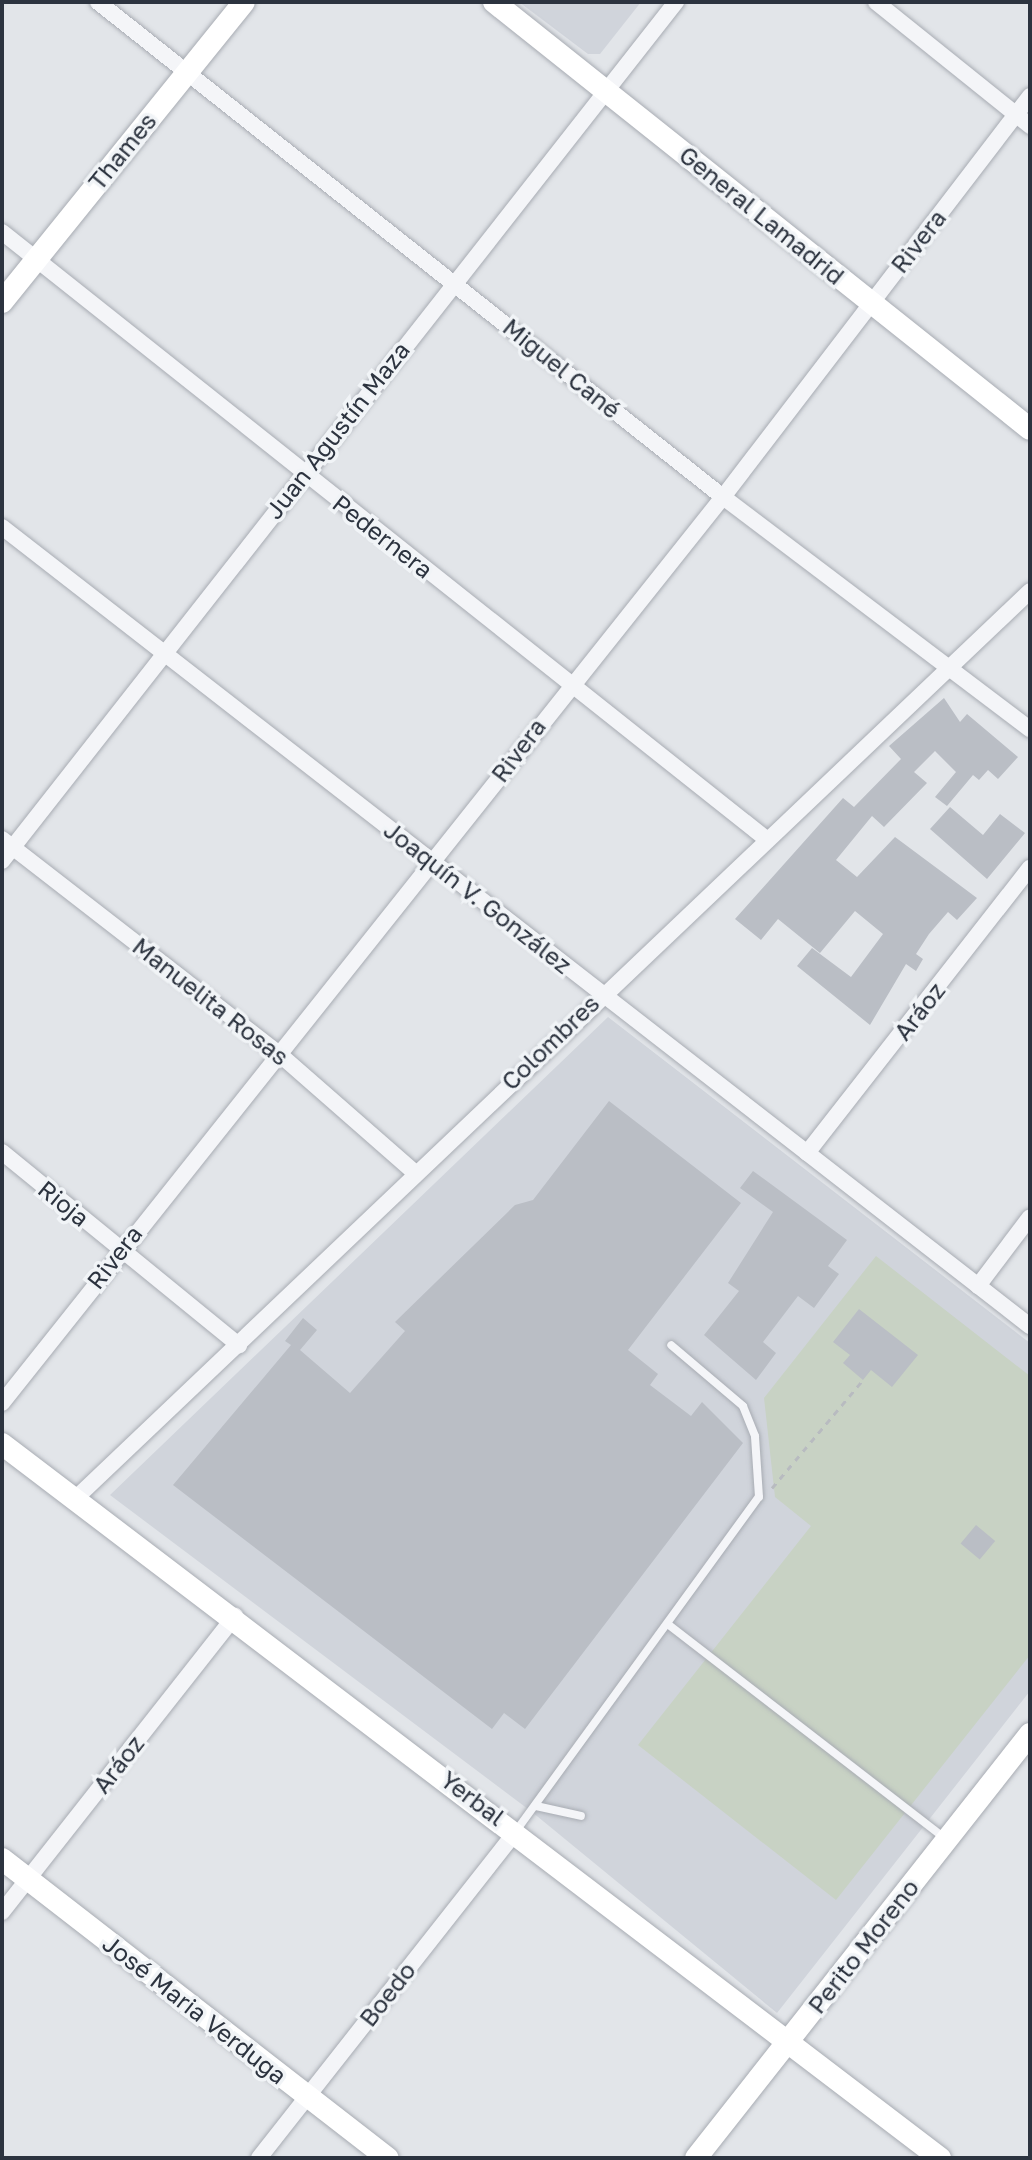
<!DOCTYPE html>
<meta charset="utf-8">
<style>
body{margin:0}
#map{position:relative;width:1032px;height:2160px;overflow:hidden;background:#e2e5e9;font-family:"Golos Text",sans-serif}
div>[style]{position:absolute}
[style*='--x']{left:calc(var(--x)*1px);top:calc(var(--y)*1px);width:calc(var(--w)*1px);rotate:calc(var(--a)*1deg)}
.built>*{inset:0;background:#d0d4db}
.green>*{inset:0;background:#c8d2c4}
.building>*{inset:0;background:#babec5;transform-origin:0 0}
.path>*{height:3px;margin-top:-1.5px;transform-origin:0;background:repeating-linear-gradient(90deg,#b8bbc0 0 6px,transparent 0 12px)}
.roads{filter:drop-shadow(0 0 2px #a8acb3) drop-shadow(0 0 2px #a8acb3)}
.lane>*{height:8px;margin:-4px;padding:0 4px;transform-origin:4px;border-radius:4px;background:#f4f5f8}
.street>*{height:16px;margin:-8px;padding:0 8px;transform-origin:8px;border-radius:8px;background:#f4f5f8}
.secondary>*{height:22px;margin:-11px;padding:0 11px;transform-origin:11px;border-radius:11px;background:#fff}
span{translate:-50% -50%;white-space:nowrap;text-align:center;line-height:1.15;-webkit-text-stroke:7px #f1f4f7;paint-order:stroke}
.street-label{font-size:24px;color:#2c333f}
.frame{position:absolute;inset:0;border:4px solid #2c333f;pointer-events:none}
</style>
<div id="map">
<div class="built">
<div style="clip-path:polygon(519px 2px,641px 2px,600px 54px,588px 54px)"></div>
<div style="clip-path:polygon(608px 1017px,1030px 1343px,1030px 1691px,777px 2013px,532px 1812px,110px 1495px)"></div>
</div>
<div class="green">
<div style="clip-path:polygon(876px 1256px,1030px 1376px,1030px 1655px,836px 1900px,638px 1745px,811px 1526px,775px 1497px,764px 1398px)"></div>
</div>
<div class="building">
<div style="clip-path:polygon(944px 698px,960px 722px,967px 714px,1018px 757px,998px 779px,988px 770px,979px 780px,973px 775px,947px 806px,935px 797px,956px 772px,935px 751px,914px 772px,927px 783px,884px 827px,872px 816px,836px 860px,857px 877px,895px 837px,977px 898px,957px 920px,948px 912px,929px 934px,916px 954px,923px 959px,916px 971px,906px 964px,870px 1025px,797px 966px,812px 948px,851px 977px,883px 934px,855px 911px,820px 953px,778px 919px,761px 940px,735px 919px,843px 798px,854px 807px,901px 759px,889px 746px)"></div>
<div style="clip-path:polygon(950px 807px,983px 835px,1000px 814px,1025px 833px,987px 879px,930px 829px)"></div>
<div style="clip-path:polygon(609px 1101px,741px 1203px,628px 1350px,658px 1374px,650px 1385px,691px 1416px,702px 1402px,743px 1443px,525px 1729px,504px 1713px,492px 1729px,173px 1485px,291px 1345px,285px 1341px,303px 1318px,317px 1330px,300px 1350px,350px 1393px,405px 1331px,395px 1322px,515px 1205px,533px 1200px)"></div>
<div style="clip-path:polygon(753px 1171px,847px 1240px,828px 1266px,839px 1274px,814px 1308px,798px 1296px,763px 1342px,776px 1353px,756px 1380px,704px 1335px,739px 1291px,728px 1283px,773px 1212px,740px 1188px)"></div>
<div style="clip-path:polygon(859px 1309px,918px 1355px,892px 1387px,871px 1370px,863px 1380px,843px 1363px,850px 1355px,833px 1342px)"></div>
<div style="left:976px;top:1525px;width:25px;height:24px;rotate:40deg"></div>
</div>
<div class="path">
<div style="--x:772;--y:1488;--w:141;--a:-49.9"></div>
</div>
<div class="roads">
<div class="lane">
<div style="--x:669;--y:1625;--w:351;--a:37.7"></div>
<div style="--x:536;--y:1806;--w:46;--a:12.5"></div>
<div style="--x:516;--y:1831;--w:413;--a:-54"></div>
<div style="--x:759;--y:1497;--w:61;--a:-93.8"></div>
<div style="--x:755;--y:1436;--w:32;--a:-112"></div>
<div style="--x:743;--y:1406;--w:94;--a:-139.7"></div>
</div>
<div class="street">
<div style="--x:98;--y:2;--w:797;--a:38.38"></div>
<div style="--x:723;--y:497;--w:385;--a:37.1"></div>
<div style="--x:876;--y:2;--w:198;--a:38.8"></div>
<div style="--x:2;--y:232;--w:974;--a:38.46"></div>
<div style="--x:2;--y:527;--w:1302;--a:37.86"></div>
<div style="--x:2;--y:839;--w:348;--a:37.8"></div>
<div style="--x:277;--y:1052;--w:182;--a:41.2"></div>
<div style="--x:2;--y:861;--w:1092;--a:-51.88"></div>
<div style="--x:2;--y:1152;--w:306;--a:39.2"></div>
<div style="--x:807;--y:1153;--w:362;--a:-52"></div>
<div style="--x:978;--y:1286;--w:86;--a:-53"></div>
<div style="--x:2;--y:1403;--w:1158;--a:-51.49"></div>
<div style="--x:723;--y:497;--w:505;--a:-52.56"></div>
<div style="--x:76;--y:1498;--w:1316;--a:-43.55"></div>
<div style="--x:2;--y:1912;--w:377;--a:-51.8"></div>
<div style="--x:259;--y:2158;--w:416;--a:-51.8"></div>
</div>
<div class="secondary">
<div style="--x:494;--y:2;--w:685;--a:38.54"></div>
<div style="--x:2;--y:302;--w:385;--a:-51.1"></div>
<div style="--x:2;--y:1444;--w:1179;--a:37.28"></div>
<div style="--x:2;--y:1859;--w:488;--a:37.8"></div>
<div style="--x:696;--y:2158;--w:540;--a:-51.77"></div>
</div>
</div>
<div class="street-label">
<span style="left:122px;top:151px;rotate:-51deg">Thames</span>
<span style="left:762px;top:215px;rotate:39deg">General Lamadrid</span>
<span style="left:918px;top:241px;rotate:-52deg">Rivera</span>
<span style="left:562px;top:368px;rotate:39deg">Miguel Cané</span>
<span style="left:337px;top:430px;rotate:-52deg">Juan Agustín Maza</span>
<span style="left:383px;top:536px;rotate:38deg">Pedernera</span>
<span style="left:518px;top:750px;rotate:-53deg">Rivera</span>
<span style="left:478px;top:897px;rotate:38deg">Joaquín V. González</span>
<span style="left:211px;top:1001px;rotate:38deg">Manuelita Rosas</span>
<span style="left:919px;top:1011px;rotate:-52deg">Aráoz</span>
<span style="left:550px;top:1042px;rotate:-44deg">Colombres</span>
<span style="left:64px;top:1203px;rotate:39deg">Rioja</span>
<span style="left:114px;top:1257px;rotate:-52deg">Rivera</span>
<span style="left:118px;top:1764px;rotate:-52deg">Aráoz</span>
<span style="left:473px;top:1798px;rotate:37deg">Yerbal</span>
<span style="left:863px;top:1946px;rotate:-52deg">Perito Moreno</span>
<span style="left:387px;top:1994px;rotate:-52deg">Boedo</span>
<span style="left:195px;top:2009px;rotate:38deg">José Maria Verduga</span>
</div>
<div class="frame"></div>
</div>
